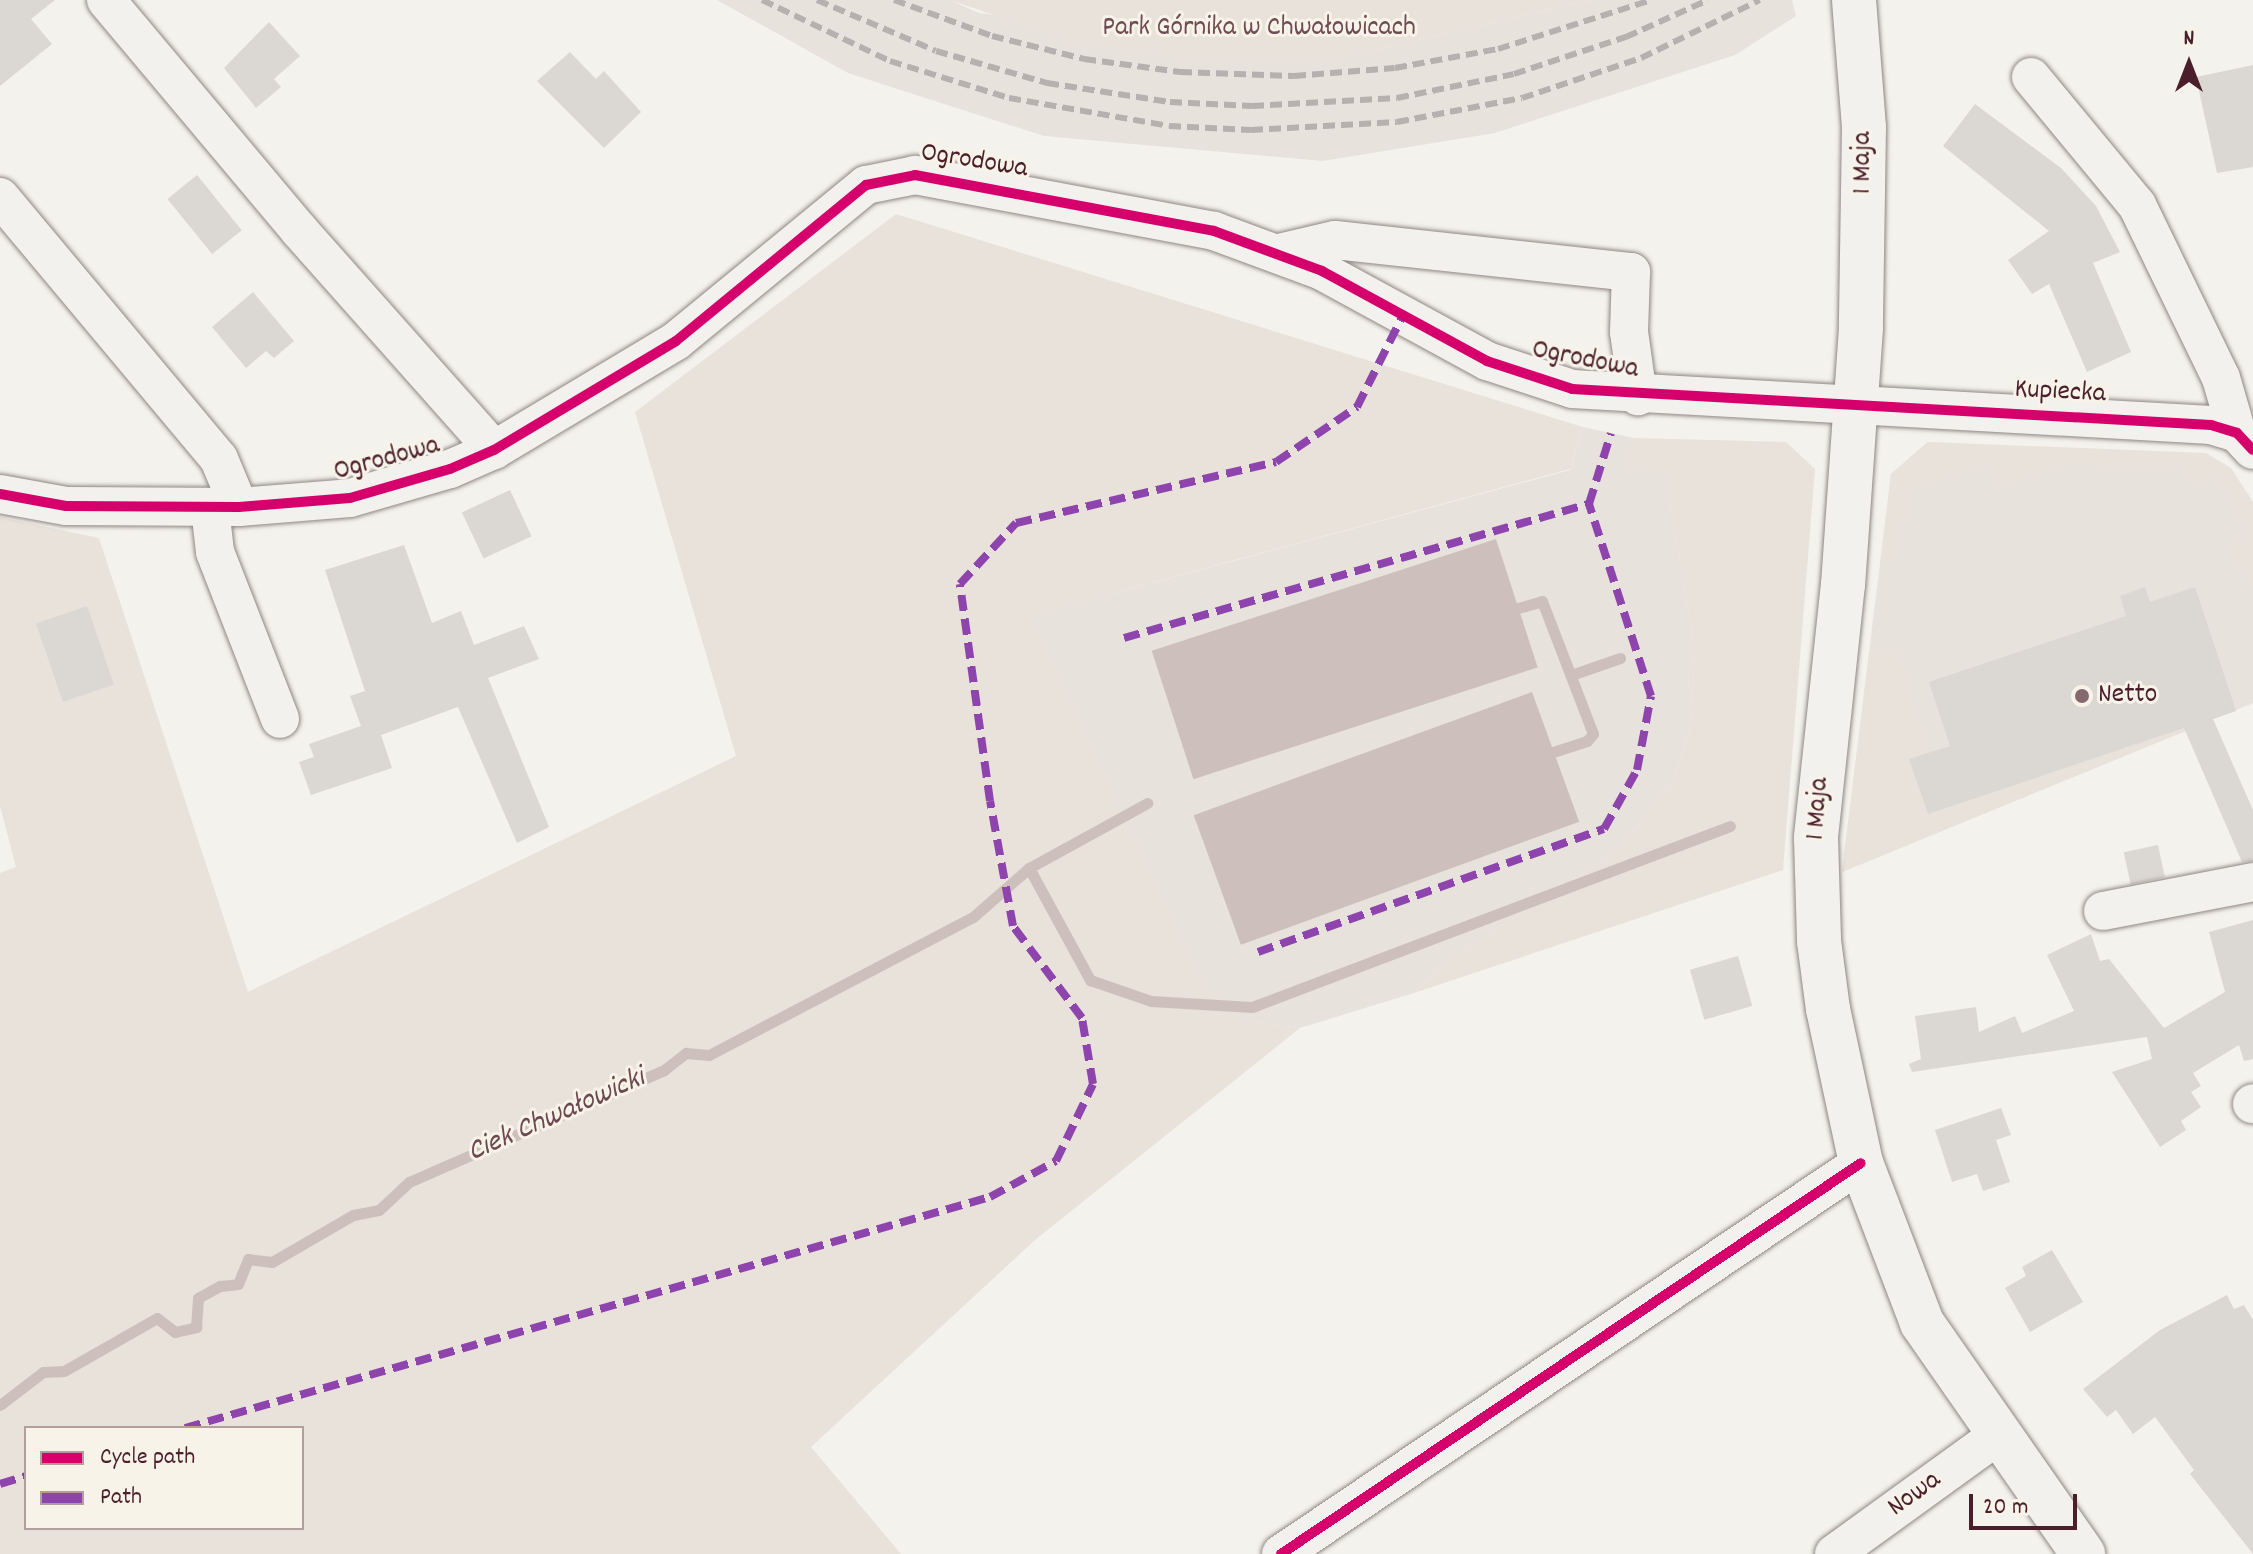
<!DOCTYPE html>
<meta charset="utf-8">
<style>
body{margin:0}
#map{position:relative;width:2253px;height:1554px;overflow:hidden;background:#f4f2ec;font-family:Dekko,sans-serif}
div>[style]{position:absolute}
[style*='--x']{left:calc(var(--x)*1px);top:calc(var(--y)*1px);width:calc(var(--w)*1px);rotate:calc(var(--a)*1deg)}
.built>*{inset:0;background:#e7e2db}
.green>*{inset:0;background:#e8e2da}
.water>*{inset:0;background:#cdc0bc;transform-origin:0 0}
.stream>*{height:11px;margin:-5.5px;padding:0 5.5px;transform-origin:5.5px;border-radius:5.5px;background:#cdc0bc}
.building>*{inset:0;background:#dbd7d3;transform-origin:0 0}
.roads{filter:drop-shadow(0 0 2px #8f8685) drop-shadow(0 0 2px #8f8685)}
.minor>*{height:38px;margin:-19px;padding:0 19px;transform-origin:19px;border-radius:19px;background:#f2f1ed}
.major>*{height:44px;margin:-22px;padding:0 22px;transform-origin:22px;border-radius:22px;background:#f2f1ed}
.rail>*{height:6px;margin-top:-3px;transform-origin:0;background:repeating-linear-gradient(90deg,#b6b0ae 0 12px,transparent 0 18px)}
.quiet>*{height:8px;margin-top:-4px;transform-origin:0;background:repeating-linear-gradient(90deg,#8e44ad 0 16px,transparent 0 24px)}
.cycleway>*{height:10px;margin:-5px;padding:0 5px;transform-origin:5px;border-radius:5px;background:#d6006c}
.dots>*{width:22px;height:22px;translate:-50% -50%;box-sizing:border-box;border:4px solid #f7f3e8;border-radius:50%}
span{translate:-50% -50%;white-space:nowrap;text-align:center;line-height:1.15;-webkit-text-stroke:6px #f7f3e8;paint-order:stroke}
.park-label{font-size:28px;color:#6f4c53}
.street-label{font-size:28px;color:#4a1f2b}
.poi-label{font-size:28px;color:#4a1f2b}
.left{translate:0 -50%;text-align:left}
.water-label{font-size:30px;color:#6c4950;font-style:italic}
.legend{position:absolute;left:24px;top:1426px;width:280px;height:104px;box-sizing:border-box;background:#f7f3e8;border:2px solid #b29e9c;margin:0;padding:10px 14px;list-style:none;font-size:24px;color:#4a1f2b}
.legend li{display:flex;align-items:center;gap:16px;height:40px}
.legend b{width:40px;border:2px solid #b29e9c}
.north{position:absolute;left:2149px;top:24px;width:80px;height:80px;-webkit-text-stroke:6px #f7f3e8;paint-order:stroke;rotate:0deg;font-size:22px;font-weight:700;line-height:32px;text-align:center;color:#4a1f2b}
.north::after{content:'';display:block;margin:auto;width:28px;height:36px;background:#4a1f2b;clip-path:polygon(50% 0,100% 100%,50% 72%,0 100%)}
.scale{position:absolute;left:1969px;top:1494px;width:108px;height:36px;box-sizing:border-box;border:4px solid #4a1f2b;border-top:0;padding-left:10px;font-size:24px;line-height:28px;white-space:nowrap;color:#4a1f2b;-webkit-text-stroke:6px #f7f3e8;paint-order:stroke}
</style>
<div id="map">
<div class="built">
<div style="clip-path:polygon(717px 0,950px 0,979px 13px,1345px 57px,1591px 0,1792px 0,1796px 16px,1735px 55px,1495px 133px,1323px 161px,1044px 136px,848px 73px)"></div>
<div style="clip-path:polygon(1583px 427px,1634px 438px,1625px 468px,1665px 471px,1695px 653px,1691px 725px,1674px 781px,1614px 854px,1464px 949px,1414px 993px,1300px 1028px,1245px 1021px,1203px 985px,1029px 616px,1570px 470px)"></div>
<div style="clip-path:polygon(1928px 442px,2208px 457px,2253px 502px,2253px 703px,1842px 872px,1891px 474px)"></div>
</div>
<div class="green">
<div style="clip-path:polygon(950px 0,1591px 0,1345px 57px,1213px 61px,1076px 43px)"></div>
<div style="clip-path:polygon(evenodd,896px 214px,1583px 427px,1570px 469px,1030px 616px,1203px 985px,1245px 1021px,1300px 1028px,1035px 1240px,811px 1447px,901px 1554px,0 1554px,0 873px,16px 867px,0 806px,0 517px,99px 538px,248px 992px,736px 756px,635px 412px,896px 214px,26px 1428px,302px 1428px,302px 1528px,26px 1528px,26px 1428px)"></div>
<div style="clip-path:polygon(1634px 438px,1786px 442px,1815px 469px,1783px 870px,1414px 993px,1464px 949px,1614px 854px,1674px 781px,1691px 725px,1695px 653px,1665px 472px,1624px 468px)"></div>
<div style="clip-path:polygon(1928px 442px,2206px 453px,2231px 468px,2253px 502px,2253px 585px,2227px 548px,2249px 535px,2218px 475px,2194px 488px,2186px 469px,2068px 463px,1999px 487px,1989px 462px,1902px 492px,1910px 518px,1899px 522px,1896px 560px,1881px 560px,1891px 474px)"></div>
<div style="clip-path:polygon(1898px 649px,1927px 753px,1928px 814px,2198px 726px,1842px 872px,1869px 654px)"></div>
</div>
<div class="water">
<div style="left:1496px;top:539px;width:135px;height:362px;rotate:72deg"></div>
<div style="left:1532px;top:692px;width:138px;height:360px;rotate:70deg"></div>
</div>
<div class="stream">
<div style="--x:1518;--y:608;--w:25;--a:-16"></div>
<div style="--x:1542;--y:601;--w:142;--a:69"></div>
<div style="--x:1593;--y:734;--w:9;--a:131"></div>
<div style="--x:1587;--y:741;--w:35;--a:162"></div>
<div style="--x:1571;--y:675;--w:52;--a:-19.1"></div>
<div style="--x:1029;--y:868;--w:128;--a:61.4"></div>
<div style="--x:1090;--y:980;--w:65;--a:19"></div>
<div style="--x:1151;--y:1001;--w:101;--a:3.4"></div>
<div style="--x:1252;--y:1007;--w:511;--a:-20.74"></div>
<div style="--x:0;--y:1405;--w:54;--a:-37.5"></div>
<div style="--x:43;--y:1372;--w:21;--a:-3"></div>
<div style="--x:64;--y:1371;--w:107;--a:-29.7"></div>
<div style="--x:157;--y:1318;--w:23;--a:38"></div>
<div style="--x:175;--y:1332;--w:22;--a:-13"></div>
<div style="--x:196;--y:1327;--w:29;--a:-86"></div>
<div style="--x:198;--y:1298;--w:25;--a:-29"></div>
<div style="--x:220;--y:1286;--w:18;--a:-6"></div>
<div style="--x:238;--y:1284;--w:27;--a:-68"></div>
<div style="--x:248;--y:1259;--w:24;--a:7"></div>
<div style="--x:272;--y:1262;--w:94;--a:-30.1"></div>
<div style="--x:353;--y:1215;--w:26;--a:-11"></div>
<div style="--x:379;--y:1210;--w:41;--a:-43"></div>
<div style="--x:409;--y:1182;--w:279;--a:-23.7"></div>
<div style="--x:664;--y:1070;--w:28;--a:-38"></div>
<div style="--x:686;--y:1053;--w:23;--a:5"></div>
<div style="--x:709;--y:1055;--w:298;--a:-27.6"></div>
<div style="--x:973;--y:917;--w:74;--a:-41.2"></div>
<div style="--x:1029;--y:868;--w:135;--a:-28.8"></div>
</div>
<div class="building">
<div style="clip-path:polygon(0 0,55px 0,31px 19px,52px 44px,0 86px)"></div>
<div style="clip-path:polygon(269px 22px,300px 56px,274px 79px,281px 87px,256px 108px,224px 68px)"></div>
<div style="clip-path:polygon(570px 52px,596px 79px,604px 71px,641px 112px,604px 148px,537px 81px)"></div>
<div style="clip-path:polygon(2253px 65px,2253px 167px,2217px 173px,2196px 77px)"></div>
<div style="clip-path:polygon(1975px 104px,2061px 168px,2096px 206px,2120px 252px,2093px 263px,2131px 352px,2087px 372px,2049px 284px,2032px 294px,2008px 260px,2049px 231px,1943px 146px)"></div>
<div style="left:197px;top:175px;width:71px;height:38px;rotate:51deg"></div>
<div style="clip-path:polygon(253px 292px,294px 341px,274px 358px,266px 351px,246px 368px,212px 327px)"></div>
<div style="left:510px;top:490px;width:51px;height:53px;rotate:65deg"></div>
<div style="clip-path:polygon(404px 545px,432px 623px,461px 611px,474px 645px,524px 626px,539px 659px,488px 678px,549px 827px,517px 843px,458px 707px,381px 735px,392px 768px,311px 795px,299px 762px,314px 757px,309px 744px,361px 726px,350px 696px,365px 691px,325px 570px)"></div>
<div style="clip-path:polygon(2145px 587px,2150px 602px,2195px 587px,2236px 711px,2213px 719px,2253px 810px,2253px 861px,2242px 862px,2184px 728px,1928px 814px,1909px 759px,1950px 746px,1929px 682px,2126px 616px,2120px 596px)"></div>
<div style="left:87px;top:606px;width:83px;height:54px;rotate:71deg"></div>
<div style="left:2158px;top:845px;width:33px;height:35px;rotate:78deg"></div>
<div style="clip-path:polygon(2253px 920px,2253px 1059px,2244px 1061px,2239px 1045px,2193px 1073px,2201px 1086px,2191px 1092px,2201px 1107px,2181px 1121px,2186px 1130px,2160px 1147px,2112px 1072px,2152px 1059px,2147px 1037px,1912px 1072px,1909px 1064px,1921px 1059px,1915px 1016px,1976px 1007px,1979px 1032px,2015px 1016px,2022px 1033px,2074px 1011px,2047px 955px,2091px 934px,2100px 961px,2109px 959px,2164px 1028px,2225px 992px,2209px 932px)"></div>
<div style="left:1738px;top:956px;width:52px;height:50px;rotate:74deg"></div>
<div style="clip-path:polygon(2001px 1108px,2011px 1135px,1996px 1140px,2010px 1182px,1983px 1191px,1977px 1174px,1952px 1182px,1935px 1130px)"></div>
<div style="clip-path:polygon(2052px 1250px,2083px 1302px,2030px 1332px,2005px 1288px,2026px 1276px,2022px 1267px)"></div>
<div style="clip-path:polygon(2227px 1295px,2234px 1309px,2244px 1305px,2253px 1320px,2253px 1554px,2190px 1474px,2194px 1470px,2155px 1417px,2133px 1434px,2116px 1410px,2107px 1417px,2083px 1389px,2160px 1330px)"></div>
</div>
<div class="roads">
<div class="minor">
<div style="--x:106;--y:0;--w:300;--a:50"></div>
<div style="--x:299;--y:230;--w:294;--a:48.4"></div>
<div style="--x:2031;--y:77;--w:166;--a:50.4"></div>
<div style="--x:2137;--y:205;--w:192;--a:64.1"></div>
<div style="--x:2221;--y:378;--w:57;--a:73.8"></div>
<div style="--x:0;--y:197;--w:341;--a:50.1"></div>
<div style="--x:219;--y:459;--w:52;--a:67.4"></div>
<div style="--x:1279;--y:253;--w:57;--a:-13.1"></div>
<div style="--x:1335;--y:240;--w:298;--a:6.2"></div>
<div style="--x:1631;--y:272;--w:60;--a:91.9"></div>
<div style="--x:1629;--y:332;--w:65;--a:82"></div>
<div style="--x:0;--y:494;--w:67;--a:10.3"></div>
<div style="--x:66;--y:506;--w:173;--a:0.3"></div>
<div style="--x:239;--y:507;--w:111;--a:-4.6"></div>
<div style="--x:350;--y:498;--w:104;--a:-16.2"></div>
<div style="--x:450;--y:469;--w:48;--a:-23.4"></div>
<div style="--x:494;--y:450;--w:212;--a:-30.9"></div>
<div style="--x:676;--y:341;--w:246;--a:-39.4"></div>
<div style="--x:866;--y:185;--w:50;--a:-11.5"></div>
<div style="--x:915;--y:175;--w:304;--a:10.6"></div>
<div style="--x:1214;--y:231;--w:115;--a:20.3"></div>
<div style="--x:1322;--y:271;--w:188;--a:28.6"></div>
<div style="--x:1487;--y:361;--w:89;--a:18.2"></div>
<div style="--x:1572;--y:389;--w:640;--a:3.22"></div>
<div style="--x:2211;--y:425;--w:27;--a:17"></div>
<div style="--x:2237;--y:433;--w:23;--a:47"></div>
<div style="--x:210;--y:508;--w:44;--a:83.5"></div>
<div style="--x:215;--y:552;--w:179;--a:68.7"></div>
<div style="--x:2103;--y:911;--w:153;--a:-10.9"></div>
<div style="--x:2252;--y:1104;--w:1;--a:-45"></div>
<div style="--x:1281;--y:1554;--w:699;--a:-33.99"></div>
<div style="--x:1834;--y:1554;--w:201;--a:-35.9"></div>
</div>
<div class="major">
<div style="--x:1854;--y:0;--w:127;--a:85.5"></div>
<div style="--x:1864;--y:127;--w:201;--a:90.9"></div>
<div style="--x:1861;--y:328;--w:257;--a:94"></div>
<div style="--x:1843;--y:584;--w:255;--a:96.1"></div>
<div style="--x:1816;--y:838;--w:103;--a:88.3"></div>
<div style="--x:1819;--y:941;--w:69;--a:82.5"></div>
<div style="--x:1828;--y:1009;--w:157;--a:77.9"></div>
<div style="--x:1861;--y:1163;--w:171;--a:69.1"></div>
<div style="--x:1922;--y:1323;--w:282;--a:55.1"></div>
</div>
</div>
<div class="rail">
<div style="--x:762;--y:0;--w:142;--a:25.5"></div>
<div style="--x:890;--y:61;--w:125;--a:17.3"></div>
<div style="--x:1009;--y:98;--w:162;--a:9.9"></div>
<div style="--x:1169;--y:126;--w:82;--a:2.8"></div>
<div style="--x:1251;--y:130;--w:146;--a:-3.1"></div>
<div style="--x:1397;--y:122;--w:127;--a:-10.9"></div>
<div style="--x:1522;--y:98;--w:126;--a:-18.6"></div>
<div style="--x:1641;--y:58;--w:132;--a:-26"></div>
<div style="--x:817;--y:0;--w:129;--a:23.2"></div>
<div style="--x:936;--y:51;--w:116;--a:16.1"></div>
<div style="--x:1047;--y:83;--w:124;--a:8.8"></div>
<div style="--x:1170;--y:102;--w:82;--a:2.8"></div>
<div style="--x:1252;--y:106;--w:145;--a:-3.2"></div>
<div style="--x:1397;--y:98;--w:119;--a:-11.6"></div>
<div style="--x:1514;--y:74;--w:118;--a:-18.3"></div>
<div style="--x:1626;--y:37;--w:90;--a:-24.3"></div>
<div style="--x:894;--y:0;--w:104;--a:20.2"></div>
<div style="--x:992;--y:36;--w:95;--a:14"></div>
<div style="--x:1084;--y:59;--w:97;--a:7.7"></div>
<div style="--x:1180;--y:72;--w:114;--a:2"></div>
<div style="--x:1294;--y:76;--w:101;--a:-4.5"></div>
<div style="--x:1395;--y:68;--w:105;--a:-10.5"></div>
<div style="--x:1498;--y:49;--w:162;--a:-17.7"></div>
</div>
<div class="quiet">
<div style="--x:1124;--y:638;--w:484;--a:-16.1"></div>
<div style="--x:1589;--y:504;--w:74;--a:-72.8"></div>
<div style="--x:1258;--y:952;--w:367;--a:-19.6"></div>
<div style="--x:1604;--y:829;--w:68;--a:-60.8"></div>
<div style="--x:1637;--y:770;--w:75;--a:-79.3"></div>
<div style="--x:1651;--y:696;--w:202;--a:-107.9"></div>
<div style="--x:185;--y:1428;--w:837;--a:-16.01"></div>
<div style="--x:990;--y:1197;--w:75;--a:-28.6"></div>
<div style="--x:1056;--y:1161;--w:85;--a:-64.3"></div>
<div style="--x:1093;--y:1084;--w:67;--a:-99.5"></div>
<div style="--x:1082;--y:1018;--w:115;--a:-126.9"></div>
<div style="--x:1013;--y:926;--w:127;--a:-100.4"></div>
<div style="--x:990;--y:801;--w:219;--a:-97.9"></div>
<div style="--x:960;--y:584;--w:83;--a:-47.4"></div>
<div style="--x:1016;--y:523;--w:267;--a:-13.2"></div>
<div style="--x:1276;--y:462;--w:98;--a:-34.2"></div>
<div style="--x:1357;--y:407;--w:101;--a:-63.4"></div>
<div style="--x:0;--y:1484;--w:27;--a:-17"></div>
</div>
<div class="cycleway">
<div style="--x:0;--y:494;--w:67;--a:10.3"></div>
<div style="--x:66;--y:506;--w:173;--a:0.3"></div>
<div style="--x:239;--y:507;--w:111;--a:-4.6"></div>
<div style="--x:350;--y:498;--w:104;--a:-16.2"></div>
<div style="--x:450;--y:469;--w:48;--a:-23.4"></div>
<div style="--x:494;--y:450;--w:212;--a:-30.9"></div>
<div style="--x:676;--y:341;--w:246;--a:-39.4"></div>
<div style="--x:866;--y:185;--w:50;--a:-11.5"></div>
<div style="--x:915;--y:175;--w:304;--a:10.6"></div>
<div style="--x:1214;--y:231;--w:115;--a:20.3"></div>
<div style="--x:1322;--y:271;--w:188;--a:28.6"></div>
<div style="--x:1487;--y:361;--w:89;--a:18.2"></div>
<div style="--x:1572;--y:389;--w:640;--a:3.22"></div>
<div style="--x:2211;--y:425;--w:27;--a:17"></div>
<div style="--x:2237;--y:433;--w:23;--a:47"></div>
<div style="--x:1281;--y:1554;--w:699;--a:-33.99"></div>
</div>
<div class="dots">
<div style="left:2082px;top:696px;background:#86696f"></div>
</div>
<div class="park-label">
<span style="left:1259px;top:29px">Park Górnika w Chwałowicach</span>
</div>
<div class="street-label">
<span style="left:974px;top:162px;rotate:9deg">Ogrodowa</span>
<span style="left:1864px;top:163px;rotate:-90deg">1 Maja</span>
<span style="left:1585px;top:361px;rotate:11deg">Ogrodowa</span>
<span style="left:2060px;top:393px;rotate:3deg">Kupiecka</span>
<span style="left:387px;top:460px;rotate:-15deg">Ogrodowa</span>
<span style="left:1819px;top:809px;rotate:-86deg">1 Maja</span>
<span style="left:1915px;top:1495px;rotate:-36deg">Nowa</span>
</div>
<div class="poi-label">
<span class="left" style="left:2098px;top:696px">Netto</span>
</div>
<div class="water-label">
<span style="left:557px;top:1117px;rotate:-24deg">Ciek Chwałowicki</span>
</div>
<ul class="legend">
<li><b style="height:10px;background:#d6006c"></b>Cycle path</li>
<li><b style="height:10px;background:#8e44ad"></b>Path</li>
</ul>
<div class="north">N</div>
<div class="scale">20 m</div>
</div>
